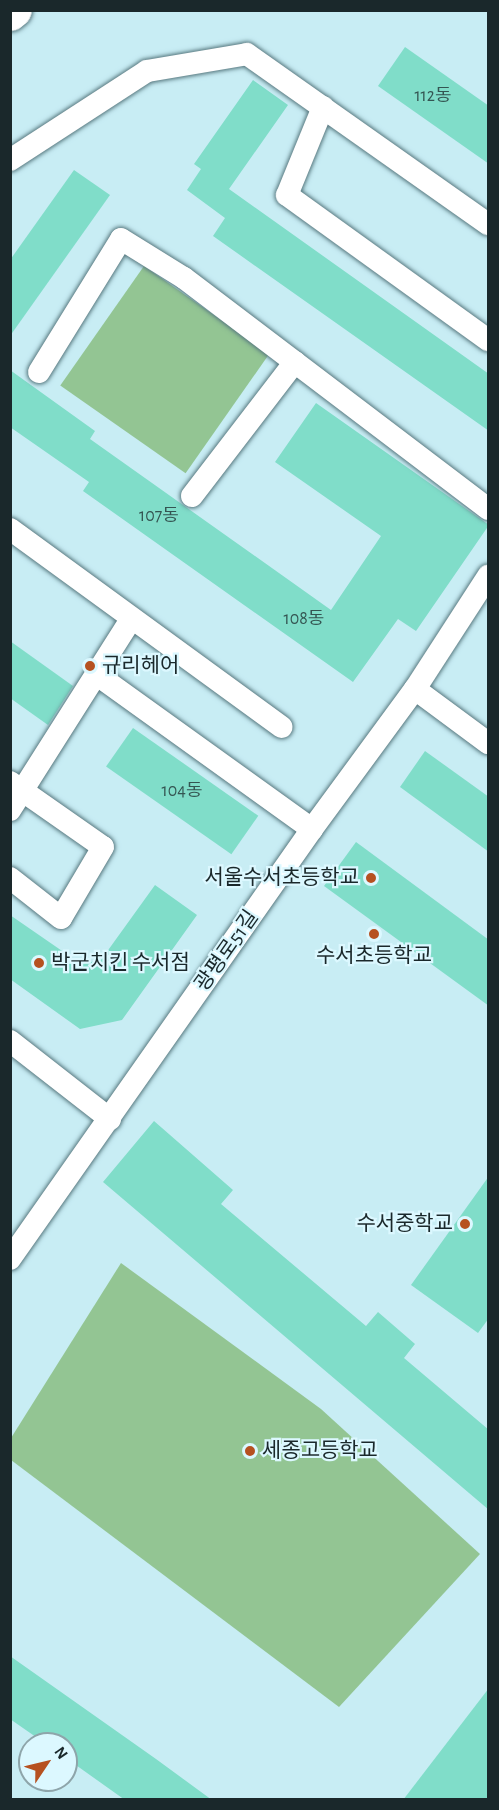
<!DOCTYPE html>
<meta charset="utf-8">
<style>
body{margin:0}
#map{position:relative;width:499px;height:1810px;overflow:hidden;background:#c8edf4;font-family:"Alegreya Sans","Noto Sans KR",sans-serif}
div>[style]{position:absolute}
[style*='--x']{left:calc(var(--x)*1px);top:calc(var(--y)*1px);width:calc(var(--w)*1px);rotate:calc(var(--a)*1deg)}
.green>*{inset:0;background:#93c593;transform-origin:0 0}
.building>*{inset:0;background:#80ddc9;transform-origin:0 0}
.roads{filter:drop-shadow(0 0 2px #587980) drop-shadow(0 0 2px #587980)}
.street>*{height:22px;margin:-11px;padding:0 11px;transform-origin:11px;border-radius:11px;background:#fff}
.primary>*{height:33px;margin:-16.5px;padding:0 16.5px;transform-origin:16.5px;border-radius:16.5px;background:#fff}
.dots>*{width:16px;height:16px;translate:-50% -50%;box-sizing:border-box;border:3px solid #dcf8ff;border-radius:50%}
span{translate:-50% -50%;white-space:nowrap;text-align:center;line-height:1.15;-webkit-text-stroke:4.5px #dcf8ff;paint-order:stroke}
.number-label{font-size:18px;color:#345552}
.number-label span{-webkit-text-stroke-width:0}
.poi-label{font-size:21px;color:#1a282b}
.left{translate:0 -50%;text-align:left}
.right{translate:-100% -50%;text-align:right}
.street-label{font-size:21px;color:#1a282b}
.frame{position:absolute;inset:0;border:12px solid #1a282b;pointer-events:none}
.north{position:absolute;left:18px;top:1732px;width:60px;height:60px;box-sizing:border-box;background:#dcf8ff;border:2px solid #8ea5aa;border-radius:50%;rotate:55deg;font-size:16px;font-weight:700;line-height:24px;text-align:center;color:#1a282b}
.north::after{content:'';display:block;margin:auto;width:21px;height:27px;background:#b65120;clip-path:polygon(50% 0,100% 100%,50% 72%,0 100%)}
</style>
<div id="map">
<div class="green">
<div style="left:144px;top:266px;width:153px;height:146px;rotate:35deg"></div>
<div style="clip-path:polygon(121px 1263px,321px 1409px,480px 1554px,339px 1707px,11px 1460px,11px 1438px)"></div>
</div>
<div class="building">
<div style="clip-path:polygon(405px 47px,489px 106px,489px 164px,378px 86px)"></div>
<div style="clip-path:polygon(253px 80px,288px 105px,229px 189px,489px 374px,489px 431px,213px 236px,225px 218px,187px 190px,201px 169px,194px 164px)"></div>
<div style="clip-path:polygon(74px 170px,110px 195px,10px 336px,10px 260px)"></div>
<div style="clip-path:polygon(10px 370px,95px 431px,90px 439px,331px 610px,381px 536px,275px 462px,316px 403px,489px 525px,416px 631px,398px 619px,353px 682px,83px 491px,89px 482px,10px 427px)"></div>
<div style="clip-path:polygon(10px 641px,73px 686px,48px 725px,10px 698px)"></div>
<div style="left:133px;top:728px;width:153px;height:47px;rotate:35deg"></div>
<div style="clip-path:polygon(425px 751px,489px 797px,489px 852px,400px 787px)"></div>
<div style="clip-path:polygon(356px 842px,489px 940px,489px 1006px,324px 886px)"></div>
<div style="clip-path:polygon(155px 885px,197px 915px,122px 1020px,80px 1029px,10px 979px,10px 915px,81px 964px,101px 960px)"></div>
<div style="clip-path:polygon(154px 1121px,233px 1190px,221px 1204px,366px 1326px,378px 1312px,415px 1344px,404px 1358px,489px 1430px,489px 1510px,103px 1182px)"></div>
<div style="clip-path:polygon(489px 1176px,489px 1318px,478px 1333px,411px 1285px)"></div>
<div style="clip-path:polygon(10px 1656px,156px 1759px,212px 1800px,125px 1800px,66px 1758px,66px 1744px,46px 1744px,10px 1719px)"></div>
<div style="clip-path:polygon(489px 1688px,489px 1800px,403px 1800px)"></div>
</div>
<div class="roads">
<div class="street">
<div style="--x:323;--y:107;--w:95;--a:112.2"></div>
<div style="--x:287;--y:195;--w:248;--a:35.8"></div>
<div style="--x:10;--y:160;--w:163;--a:-33"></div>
<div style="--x:147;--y:71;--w:101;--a:-9.6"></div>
<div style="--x:247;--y:54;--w:295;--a:35.2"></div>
<div style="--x:39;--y:372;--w:156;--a:-58.3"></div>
<div style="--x:121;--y:239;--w:74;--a:31.8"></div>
<div style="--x:184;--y:278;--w:382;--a:37.2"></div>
<div style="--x:192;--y:496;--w:169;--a:-52.5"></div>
<div style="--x:10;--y:529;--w:336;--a:36.1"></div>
<div style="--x:96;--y:674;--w:266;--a:35.7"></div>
<div style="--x:415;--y:689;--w:135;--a:-57.1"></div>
<div style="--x:10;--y:782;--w:113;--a:35"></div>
<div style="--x:103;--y:847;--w:82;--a:120.6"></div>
<div style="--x:61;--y:918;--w:65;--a:-141.9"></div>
<div style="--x:10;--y:810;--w:226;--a:-57.6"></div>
<div style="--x:10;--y:1041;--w:127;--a:38"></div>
<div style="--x:10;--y:1259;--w:525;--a:-54.92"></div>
<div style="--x:312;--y:829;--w:174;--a:-53.7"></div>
<div style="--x:415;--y:689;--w:91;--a:36.5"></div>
</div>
<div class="primary">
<div style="--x:10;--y:14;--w:6;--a:-39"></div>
</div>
</div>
<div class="dots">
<div style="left:90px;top:666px;background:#b65120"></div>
<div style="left:371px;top:878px;background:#b65120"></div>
<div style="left:374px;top:934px;background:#b65120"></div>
<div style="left:39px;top:963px;background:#b65120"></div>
<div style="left:465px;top:1224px;background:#b65120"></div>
<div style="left:250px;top:1451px;background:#b65120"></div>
</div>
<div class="number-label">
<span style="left:433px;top:96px">112동</span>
<span style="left:159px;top:516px">107동</span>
<span style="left:304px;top:619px">108동</span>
<span style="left:182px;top:791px">104동</span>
</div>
<div class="poi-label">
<span class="left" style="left:102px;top:666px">규리헤어</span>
<span class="right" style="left:359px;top:878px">서울수서초등학교</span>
<span style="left:374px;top:956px">수서초등학교</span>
<span class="left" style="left:51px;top:963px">박군치킨 수서점</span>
<span class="right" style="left:453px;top:1224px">수서중학교</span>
<span class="left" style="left:262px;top:1451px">세종고등학교</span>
</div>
<div class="street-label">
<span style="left:227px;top:951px;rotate:-55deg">광평로51길</span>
</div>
<div class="frame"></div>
<div class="north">N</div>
</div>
